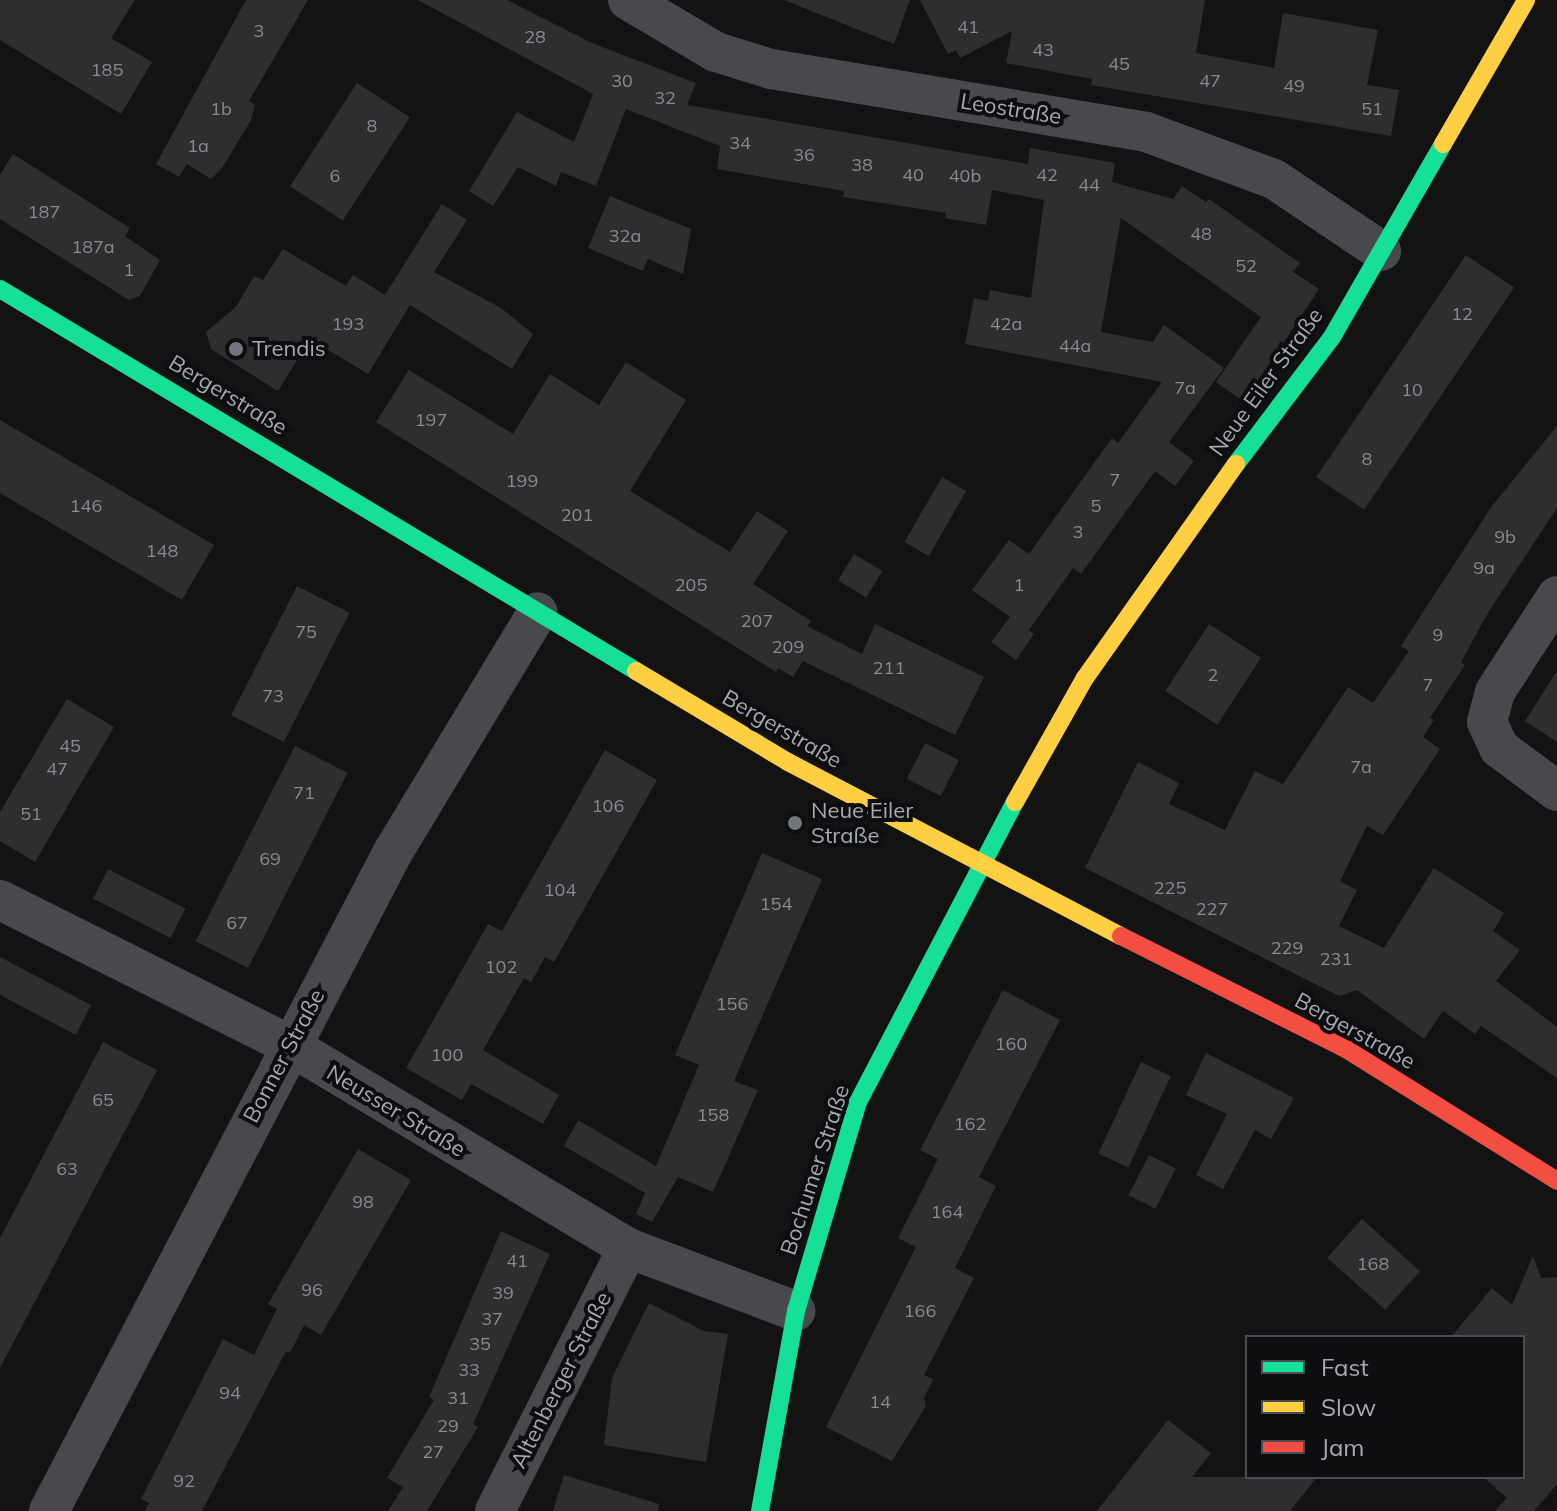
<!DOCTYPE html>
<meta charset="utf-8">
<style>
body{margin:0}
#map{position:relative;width:1557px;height:1511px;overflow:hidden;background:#131313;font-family:Mulish,sans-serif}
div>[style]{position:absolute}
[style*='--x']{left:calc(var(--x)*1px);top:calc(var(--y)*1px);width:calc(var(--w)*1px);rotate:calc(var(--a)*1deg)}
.building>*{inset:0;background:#2d2e2e;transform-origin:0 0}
.street>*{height:40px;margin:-20px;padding:0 20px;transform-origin:20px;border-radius:20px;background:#47494c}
.fast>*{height:18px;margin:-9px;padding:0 9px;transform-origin:9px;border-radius:9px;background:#16e098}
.slow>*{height:18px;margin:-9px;padding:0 9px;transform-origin:9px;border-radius:9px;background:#ffcf43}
.jam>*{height:18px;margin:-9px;padding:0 9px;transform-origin:9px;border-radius:9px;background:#f24e42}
.dots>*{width:22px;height:22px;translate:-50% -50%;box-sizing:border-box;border:4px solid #0d0e0f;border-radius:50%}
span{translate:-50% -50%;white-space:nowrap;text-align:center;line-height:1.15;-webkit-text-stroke:8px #0d0e0f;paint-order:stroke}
.number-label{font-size:18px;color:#878b92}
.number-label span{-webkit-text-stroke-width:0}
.street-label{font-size:22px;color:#a5aab3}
.poi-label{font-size:22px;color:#a5aab3}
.left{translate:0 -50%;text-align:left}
.legend{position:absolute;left:1245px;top:1335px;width:280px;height:144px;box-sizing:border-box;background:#0d0e0f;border:2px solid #4a4c51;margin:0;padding:10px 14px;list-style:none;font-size:24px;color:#a5aab3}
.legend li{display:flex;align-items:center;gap:16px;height:40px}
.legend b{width:40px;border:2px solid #4a4c51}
</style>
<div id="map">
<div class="building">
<div style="clip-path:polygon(0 0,135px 0,111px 38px,152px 62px,121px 114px,0 40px)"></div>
<div style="clip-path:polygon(246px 0,308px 0,249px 101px,255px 105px,251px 120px,222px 168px,211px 179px,187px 164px,179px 177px,156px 164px)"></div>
<div style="clip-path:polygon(418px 0,507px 0,592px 43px,696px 83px,687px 105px,1028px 164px,1030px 148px,1115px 163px,1112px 182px,1173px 199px,1182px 186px,1206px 202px,1209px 199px,1300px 263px,1293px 272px,1319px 289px,1244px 402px,1216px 382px,1261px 317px,1121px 218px,1101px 332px,1153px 342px,1164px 325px,1224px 368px,1169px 442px,1194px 461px,1175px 486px,1155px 471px,1081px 574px,1073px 568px,1029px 630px,1034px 634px,1016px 660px,991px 642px,1010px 617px,972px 590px,1009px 540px,1029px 554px,1112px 438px,1118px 443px,1162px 382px,965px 344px,974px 298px,988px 301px,990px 290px,1031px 298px,1044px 200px,992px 190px,986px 225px,945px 218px,946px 213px,843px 197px,844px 191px,717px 169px,720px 146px,626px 109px,596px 186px,561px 172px,556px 186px,518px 167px,493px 206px,469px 191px,517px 112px,574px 142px,593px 94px)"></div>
<div style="clip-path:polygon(784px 0,910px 0,894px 44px)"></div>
<div style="clip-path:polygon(920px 0,1205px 0,1196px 53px,1274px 68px,1283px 13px,1378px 30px,1367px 85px,1399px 90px,1391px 136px,1091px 85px,1092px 79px,1006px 63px,1012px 31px,960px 58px,956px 50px,948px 54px)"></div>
<div style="left:357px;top:83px;width:63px;height:123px;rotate:33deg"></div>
<div style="clip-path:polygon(13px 154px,130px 228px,125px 236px,160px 260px,140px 296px,129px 300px,0 219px,0 175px)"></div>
<div style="clip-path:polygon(610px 196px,691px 229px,683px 274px,648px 259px,643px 271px,588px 248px)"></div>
<div style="clip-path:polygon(442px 204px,467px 220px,434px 272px,501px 308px,533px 334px,512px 369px,410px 305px,368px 374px,310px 339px,278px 391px,211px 349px,206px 332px,236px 307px,254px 276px,263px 280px,283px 249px,346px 286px,353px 275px,385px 295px)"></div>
<div style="left:1466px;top:255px;width:58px;height:268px;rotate:34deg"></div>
<div style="clip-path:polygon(626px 362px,686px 400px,630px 491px,730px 552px,757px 511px,788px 531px,753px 584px,811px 621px,807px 626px,862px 654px,875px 624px,984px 677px,955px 735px,803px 661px,793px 677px,778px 668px,776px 672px,376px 422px,409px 370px,513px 434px,550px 374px,599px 405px)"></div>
<div style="clip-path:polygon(0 420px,214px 545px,182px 600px,0 493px)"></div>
<div style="clip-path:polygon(1557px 426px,1557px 508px,1489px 611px,1461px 662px,1465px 665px,1430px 718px,1434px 720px,1423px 737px,1440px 749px,1383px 835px,1367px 826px,1340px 881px,1357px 890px,1339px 926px,1384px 948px,1434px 868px,1504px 913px,1493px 931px,1520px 950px,1496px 981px,1557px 1027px,1557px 1078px,1481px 1026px,1475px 1034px,1443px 1011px,1424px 1039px,1357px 990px,1339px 996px,1085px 868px,1138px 762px,1179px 783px,1169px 804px,1225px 830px,1255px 771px,1283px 784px,1348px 687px,1373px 703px,1409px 651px,1401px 646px,1492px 506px)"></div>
<div style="left:942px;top:477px;width:28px;height:75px;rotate:30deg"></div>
<div style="left:854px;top:554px;width:33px;height:31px;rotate:31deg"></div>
<div style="left:297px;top:586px;width:59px;height:145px;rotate:27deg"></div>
<div style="left:1209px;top:624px;width:62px;height:80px;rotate:33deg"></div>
<div style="clip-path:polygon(1557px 671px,1557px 742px,1525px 721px)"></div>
<div style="clip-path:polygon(67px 699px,114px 727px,35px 862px,0 841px,0 812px)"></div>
<div style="left:925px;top:743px;width:38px;height:40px;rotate:27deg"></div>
<div style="left:295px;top:746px;width:59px;height:219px;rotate:27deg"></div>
<div style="clip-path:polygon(605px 750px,657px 780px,554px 962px,545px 957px,531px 982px,524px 978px,483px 1050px,559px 1095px,543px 1124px,471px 1084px,462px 1100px,406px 1068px,488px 924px,502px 931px)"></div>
<div style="clip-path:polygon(762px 853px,822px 879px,734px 1081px,758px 1090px,713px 1192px,678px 1177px,652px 1222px,636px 1214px,645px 1193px,564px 1146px,578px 1120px,656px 1166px,699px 1065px,675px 1055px)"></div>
<div style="left:108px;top:869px;width:87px;height:33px;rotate:27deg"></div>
<div style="clip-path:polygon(0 957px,91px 1005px,76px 1035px,0 995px)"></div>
<div style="clip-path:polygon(1003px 990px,1060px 1020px,979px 1177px,996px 1186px,955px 1268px,974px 1278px,924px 1375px,933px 1379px,924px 1398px,926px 1406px,892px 1461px,826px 1427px,916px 1247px,898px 1238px,938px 1159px,920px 1150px)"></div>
<div style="clip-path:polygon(103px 1042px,157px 1070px,0 1368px,0 1238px)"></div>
<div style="clip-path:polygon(1206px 1053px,1294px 1098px,1271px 1139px,1255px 1130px,1223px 1189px,1196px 1175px,1227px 1114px,1186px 1095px)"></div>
<div style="left:1141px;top:1062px;width:33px;height:101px;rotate:25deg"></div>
<div style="clip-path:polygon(358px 1149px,411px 1180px,321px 1335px,304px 1325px,290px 1353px,286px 1351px,202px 1511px,145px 1511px,149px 1503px,141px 1499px,223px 1339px,254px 1355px,277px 1309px,268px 1304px)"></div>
<div style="left:1149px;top:1155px;width:30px;height:45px;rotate:27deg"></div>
<div style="left:1362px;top:1219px;width:78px;height:52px;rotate:42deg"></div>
<div style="clip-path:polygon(501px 1231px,550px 1254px,473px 1424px,478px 1427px,427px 1511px,388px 1511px,403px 1487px,387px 1478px,434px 1400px,429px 1397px)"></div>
<div style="clip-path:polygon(1533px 1256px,1541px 1278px,1557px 1277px,1557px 1484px,1534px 1511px,1495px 1511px,1507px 1498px,1483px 1477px,1523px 1477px,1523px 1337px,1451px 1337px,1492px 1288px,1512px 1305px)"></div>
<div style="clip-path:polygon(649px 1303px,704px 1331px,728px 1334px,706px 1462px,604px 1445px,612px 1378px)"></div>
<div style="clip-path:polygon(1168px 1420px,1211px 1453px,1192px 1477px,1317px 1477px,1290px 1511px,1097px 1511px)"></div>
<div style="clip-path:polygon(564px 1475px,659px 1504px,658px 1511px,553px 1511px)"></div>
</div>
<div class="street">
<div style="--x:628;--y:0;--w:102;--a:30.6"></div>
<div style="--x:716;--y:52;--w:58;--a:17.2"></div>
<div style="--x:771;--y:69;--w:380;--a:9.5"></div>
<div style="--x:1146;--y:132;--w:136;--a:20.2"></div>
<div style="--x:1274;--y:179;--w:129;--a:33.9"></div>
<div style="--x:1557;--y:596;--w:114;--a:122.9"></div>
<div style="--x:1495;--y:692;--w:31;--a:105"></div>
<div style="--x:1487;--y:722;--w:29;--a:65"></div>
<div style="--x:1499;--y:748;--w:72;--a:36.6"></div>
<div style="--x:0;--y:900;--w:323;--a:26.6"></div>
<div style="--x:289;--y:1045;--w:395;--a:30.9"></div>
<div style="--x:628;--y:1248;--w:179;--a:20.6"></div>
<div style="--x:49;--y:1511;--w:743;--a:-62.44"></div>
<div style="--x:393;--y:852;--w:280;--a:-58.9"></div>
<div style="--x:495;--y:1511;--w:295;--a:-63.2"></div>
</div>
<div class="fast">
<div style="--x:0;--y:289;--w:742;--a:30.99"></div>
<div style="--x:1236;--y:464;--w:159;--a:-52.9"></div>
<div style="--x:1332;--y:337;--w:223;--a:-60.1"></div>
<div style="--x:760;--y:1511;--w:203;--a:-79.8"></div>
<div style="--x:796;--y:1311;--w:218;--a:-73.5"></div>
<div style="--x:858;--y:1102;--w:339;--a:-62.4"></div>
</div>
<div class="slow">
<div style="--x:1443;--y:144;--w:166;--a:-60"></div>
<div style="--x:636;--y:671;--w:177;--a:30.9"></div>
<div style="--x:788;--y:762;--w:376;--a:27.6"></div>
<div style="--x:1015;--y:802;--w:142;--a:-60.6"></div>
<div style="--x:1085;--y:678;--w:262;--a:-54.8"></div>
</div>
<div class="jam">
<div style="--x:1121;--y:936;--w:252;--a:26.7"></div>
<div style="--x:1346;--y:1049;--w:249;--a:32"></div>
</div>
<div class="dots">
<div style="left:236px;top:349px;background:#72757b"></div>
<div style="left:795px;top:823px;background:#72757b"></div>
</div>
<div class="number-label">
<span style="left:968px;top:27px">41</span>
<span style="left:259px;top:31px">3</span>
<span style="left:535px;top:37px">28</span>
<span style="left:1043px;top:50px">43</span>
<span style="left:1119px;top:64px">45</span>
<span style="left:107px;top:70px">185</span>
<span style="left:622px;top:81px">30</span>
<span style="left:1210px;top:81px">47</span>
<span style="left:1294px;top:86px">49</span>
<span style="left:665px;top:98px">32</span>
<span style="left:221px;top:109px">1b</span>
<span style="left:1372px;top:109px">51</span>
<span style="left:372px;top:126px">8</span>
<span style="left:740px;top:143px">34</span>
<span style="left:198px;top:146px">1a</span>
<span style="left:804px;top:155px">36</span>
<span style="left:862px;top:165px">38</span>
<span style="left:913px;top:175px">40</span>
<span style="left:1047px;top:175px">42</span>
<span style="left:335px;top:176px">6</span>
<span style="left:965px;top:176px">40b</span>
<span style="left:1089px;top:185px">44</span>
<span style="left:44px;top:212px">187</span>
<span style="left:1201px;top:234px">48</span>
<span style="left:625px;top:236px">32a</span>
<span style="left:93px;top:247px">187a</span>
<span style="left:1246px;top:266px">52</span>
<span style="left:129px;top:270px">1</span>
<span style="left:1462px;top:314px">12</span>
<span style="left:348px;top:324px">193</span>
<span style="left:1006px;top:324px">42a</span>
<span style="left:1075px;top:346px">44a</span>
<span style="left:1185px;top:388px">7a</span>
<span style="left:1412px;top:390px">10</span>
<span style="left:431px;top:420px">197</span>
<span style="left:1367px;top:459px">8</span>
<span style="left:1115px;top:480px">7</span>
<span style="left:522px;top:481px">199</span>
<span style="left:86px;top:506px">146</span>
<span style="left:1096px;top:506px">5</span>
<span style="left:577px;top:515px">201</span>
<span style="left:1078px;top:532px">3</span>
<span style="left:1505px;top:537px">9b</span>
<span style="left:162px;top:551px">148</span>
<span style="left:1484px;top:568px">9a</span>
<span style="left:691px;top:585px">205</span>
<span style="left:1019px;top:585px">1</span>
<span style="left:757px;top:621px">207</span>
<span style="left:306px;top:632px">75</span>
<span style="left:1438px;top:635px">9</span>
<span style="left:788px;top:647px">209</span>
<span style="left:889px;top:668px">211</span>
<span style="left:1213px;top:675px">2</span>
<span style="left:1428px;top:685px">7</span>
<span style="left:273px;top:696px">73</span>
<span style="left:70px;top:746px">45</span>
<span style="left:1361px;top:767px">7a</span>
<span style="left:57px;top:769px">47</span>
<span style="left:304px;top:793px">71</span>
<span style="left:608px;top:806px">106</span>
<span style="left:31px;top:814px">51</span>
<span style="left:270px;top:859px">69</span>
<span style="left:1170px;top:888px">225</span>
<span style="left:560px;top:890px">104</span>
<span style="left:776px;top:904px">154</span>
<span style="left:1212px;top:909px">227</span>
<span style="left:237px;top:923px">67</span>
<span style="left:1287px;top:948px">229</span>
<span style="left:1336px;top:959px">231</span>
<span style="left:501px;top:967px">102</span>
<span style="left:732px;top:1004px">156</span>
<span style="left:1011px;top:1044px">160</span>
<span style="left:447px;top:1055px">100</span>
<span style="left:103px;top:1100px">65</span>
<span style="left:713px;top:1115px">158</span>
<span style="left:970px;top:1124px">162</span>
<span style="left:67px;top:1169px">63</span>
<span style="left:363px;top:1202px">98</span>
<span style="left:947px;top:1212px">164</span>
<span style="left:517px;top:1261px">41</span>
<span style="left:1373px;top:1264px">168</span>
<span style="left:312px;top:1290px">96</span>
<span style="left:503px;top:1293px">39</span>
<span style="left:920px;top:1311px">166</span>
<span style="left:492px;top:1319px">37</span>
<span style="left:480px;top:1344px">35</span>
<span style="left:469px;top:1370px">33</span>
<span style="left:230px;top:1393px">94</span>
<span style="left:458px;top:1398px">31</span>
<span style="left:880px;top:1402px">14</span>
<span style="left:448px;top:1426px">29</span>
<span style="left:433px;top:1452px">27</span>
<span style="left:184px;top:1481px">92</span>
</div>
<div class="street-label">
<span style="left:1011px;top:109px;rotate:9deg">Leostraße</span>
<span style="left:1266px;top:382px;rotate:-54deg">Neue Eiler Straße</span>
<span style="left:228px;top:395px;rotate:31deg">Bergerstraße</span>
<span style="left:782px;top:729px;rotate:30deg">Bergerstraße</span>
<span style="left:1355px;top:1031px;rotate:29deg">Bergerstraße</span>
<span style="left:284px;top:1056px;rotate:-62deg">Bonner Straße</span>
<span style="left:396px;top:1111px;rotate:31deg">Neusser Straße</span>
<span style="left:815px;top:1170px;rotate:-72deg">Bochumer Straße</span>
<span style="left:561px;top:1380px;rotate:-63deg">Altenberger Straße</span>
</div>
<div class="poi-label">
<span class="left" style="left:252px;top:349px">Trendis</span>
<span class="left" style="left:811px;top:823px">Neue Eiler<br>Straße</span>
</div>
<ul class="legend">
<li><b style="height:10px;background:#16e098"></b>Fast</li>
<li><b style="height:10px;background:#ffcf43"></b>Slow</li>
<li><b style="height:10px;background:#f24e42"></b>Jam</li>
</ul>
</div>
